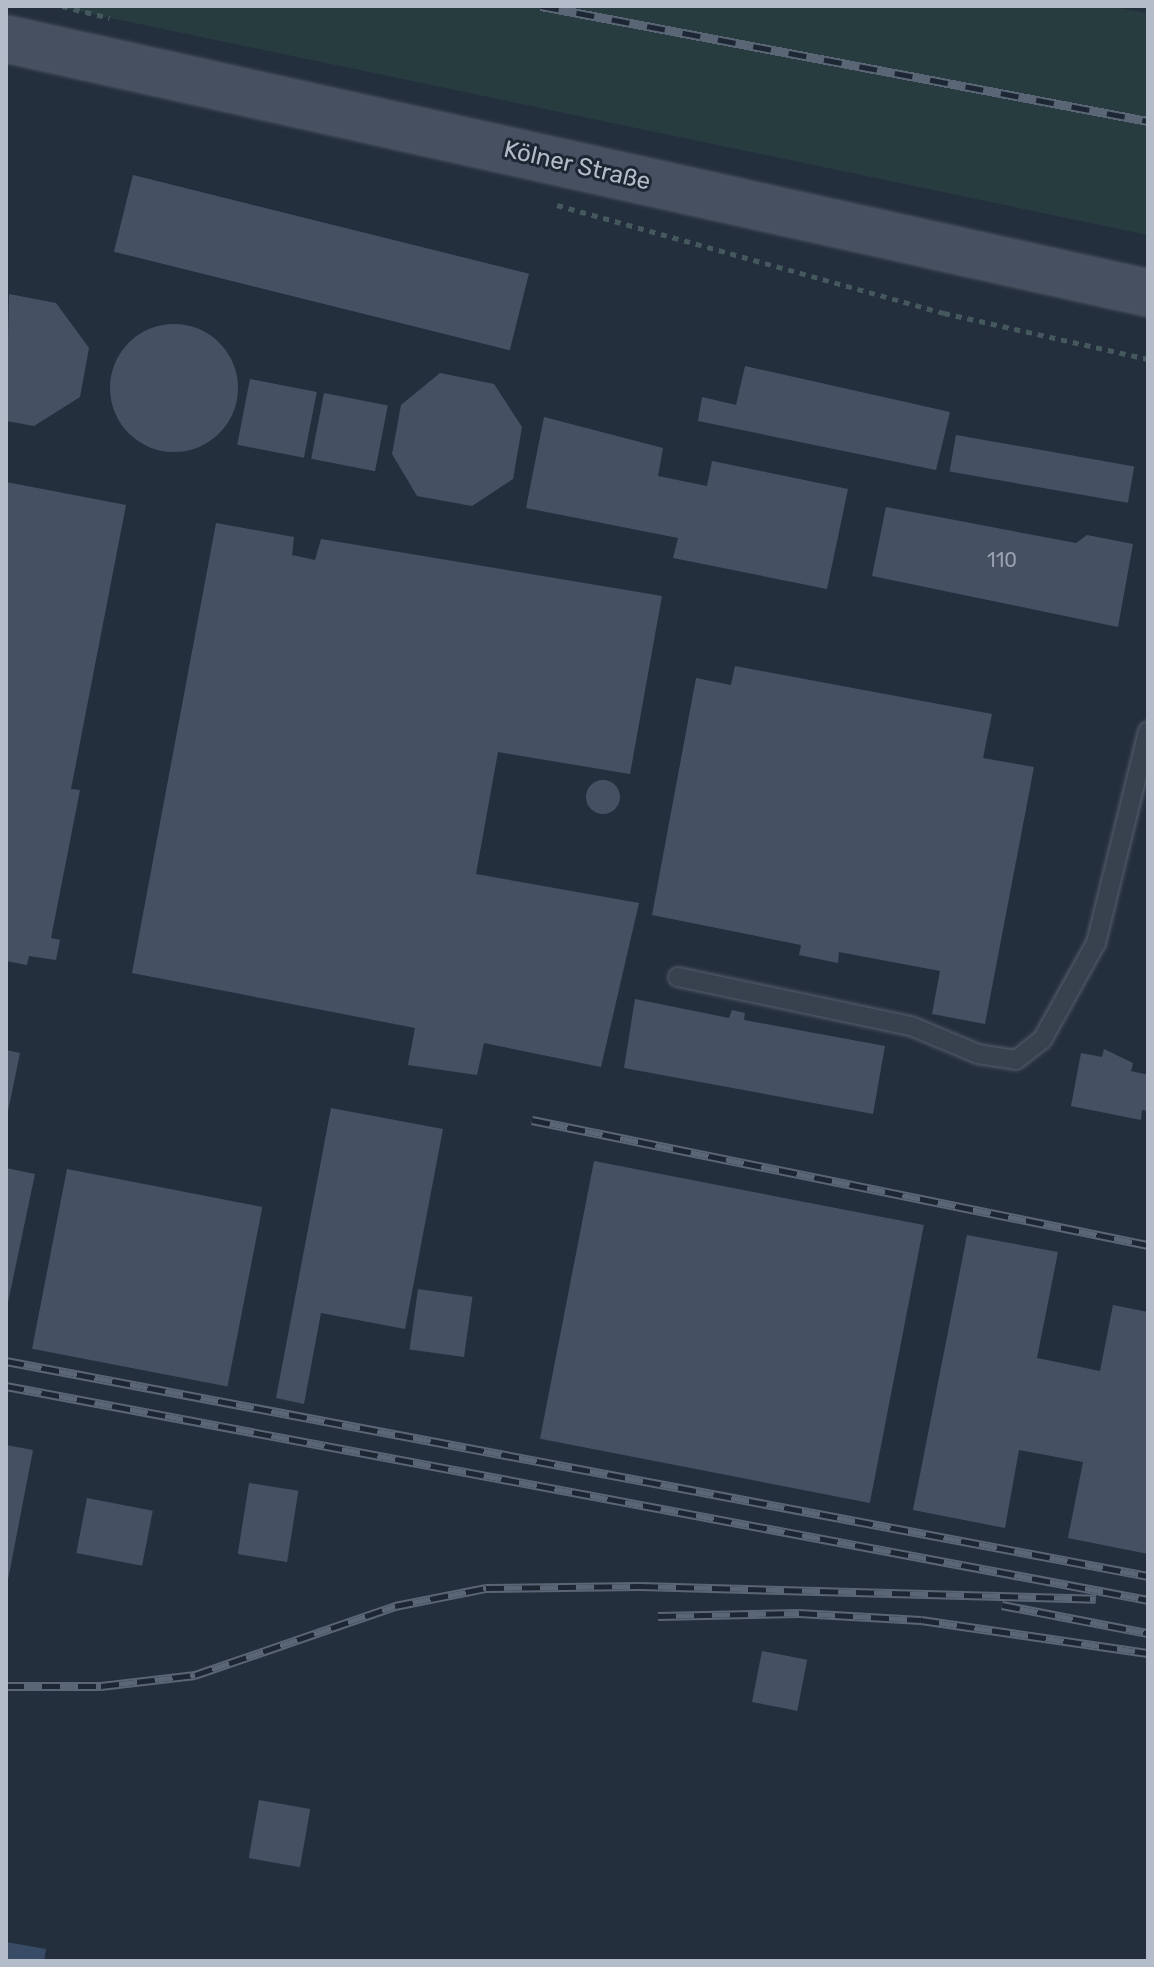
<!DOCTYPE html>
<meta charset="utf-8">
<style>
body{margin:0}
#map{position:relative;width:1154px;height:1967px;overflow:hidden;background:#242f3e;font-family:Rubik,sans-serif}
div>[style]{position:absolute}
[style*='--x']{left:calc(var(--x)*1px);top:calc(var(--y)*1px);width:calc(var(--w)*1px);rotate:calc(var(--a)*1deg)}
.green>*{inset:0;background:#263c3f}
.water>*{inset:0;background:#394c67}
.building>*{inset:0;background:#455162;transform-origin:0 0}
.round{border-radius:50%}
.path>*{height:5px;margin-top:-2.5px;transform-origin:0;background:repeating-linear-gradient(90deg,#44595c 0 6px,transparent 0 12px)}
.roads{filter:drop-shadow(0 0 2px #565f6c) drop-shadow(0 0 2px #565f6c)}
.lane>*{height:18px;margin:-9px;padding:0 9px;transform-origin:9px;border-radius:9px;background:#38414e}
.secondary>*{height:44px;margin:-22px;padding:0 22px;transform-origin:22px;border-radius:22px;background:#465061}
.rail>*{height:9px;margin-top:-4.5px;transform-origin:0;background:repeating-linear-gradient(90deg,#1d2633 0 18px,#5a6575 0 36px);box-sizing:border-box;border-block:2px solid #5a6575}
span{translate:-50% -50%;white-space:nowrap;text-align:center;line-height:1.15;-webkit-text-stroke:6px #1d2633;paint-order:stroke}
.number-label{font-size:20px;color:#98a1af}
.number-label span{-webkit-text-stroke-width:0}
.street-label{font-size:24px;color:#b4bcc9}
.frame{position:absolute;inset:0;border:8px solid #b4bcc9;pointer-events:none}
</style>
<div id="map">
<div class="green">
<div style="clip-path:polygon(53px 6px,1107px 6px,1148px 13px,1148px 235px)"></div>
</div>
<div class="water">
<div style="clip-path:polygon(6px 1942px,46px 1949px,44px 1961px,6px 1961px)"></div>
</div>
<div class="building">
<div style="left:133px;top:175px;width:408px;height:79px;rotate:14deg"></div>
<div style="clip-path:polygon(9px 294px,56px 303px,89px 348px,80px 397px,34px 426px,6px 421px)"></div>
<div class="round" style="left:110px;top:324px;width:128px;height:128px"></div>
<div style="clip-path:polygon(745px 366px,950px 412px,936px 470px,698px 421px,702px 397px,736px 405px)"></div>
<div style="clip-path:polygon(440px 373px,494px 384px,522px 427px,513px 479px,472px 506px,417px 496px,392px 454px,401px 405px)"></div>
<div style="left:250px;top:379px;width:68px;height:67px;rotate:11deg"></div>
<div style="left:324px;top:393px;width:65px;height:67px;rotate:11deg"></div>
<div style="clip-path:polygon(544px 417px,663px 448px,658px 476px,707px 486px,712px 461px,848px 489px,827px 589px,673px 558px,678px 538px,526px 508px)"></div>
<div style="left:956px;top:435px;width:181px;height:37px;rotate:10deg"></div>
<div style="clip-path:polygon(6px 482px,126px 505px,71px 789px,80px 790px,51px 938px,60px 940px,56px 960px,29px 956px,27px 965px,6px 961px)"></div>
<div style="clip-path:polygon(886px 507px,1076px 543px,1087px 535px,1133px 544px,1118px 627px,872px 576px)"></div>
<div style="clip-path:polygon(216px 523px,294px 537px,292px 555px,315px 560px,321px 539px,662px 596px,630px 774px,498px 752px,476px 874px,639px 903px,601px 1067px,484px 1043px,477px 1075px,408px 1065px,415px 1028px,132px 973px)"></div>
<div style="clip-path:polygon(735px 666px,992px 714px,983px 758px,1034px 767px,985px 1024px,932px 1014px,940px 971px,839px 952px,838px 963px,799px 955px,801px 945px,652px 915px,696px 678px,731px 685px)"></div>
<div class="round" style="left:586px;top:780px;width:34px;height:34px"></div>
<div style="clip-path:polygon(635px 999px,729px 1018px,732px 1010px,745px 1013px,744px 1020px,885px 1046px,873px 1114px,624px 1068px)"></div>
<div style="clip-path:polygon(1104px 1049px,1133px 1063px,1131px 1071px,1148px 1075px,1148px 1111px,1142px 1110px,1141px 1120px,1071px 1106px,1081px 1053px,1102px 1057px)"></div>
<div style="clip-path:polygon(6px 1050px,20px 1053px,7px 1116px,6px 1116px)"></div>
<div style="clip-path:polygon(331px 1108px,443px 1129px,405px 1329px,321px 1313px,304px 1404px,276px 1398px)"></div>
<div style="left:594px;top:1161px;width:336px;height:283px;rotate:11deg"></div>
<div style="clip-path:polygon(6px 1168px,35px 1174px,7px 1307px,6px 1307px)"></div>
<div style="left:67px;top:1169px;width:199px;height:183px;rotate:11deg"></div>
<div style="clip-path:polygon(967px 1235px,1058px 1252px,1037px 1358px,1100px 1371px,1113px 1305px,1148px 1312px,1148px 1554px,1068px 1538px,1083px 1462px,1019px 1450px,1005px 1528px,913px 1510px)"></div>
<div style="left:418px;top:1289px;width:55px;height:61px;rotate:8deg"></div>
<div style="clip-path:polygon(6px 1445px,33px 1450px,7px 1585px,6px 1585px)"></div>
<div style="left:249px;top:1483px;width:50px;height:72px;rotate:9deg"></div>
<div style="left:87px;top:1498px;width:67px;height:56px;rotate:11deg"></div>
<div style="left:762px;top:1651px;width:46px;height:52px;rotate:11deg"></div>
<div style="left:259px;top:1800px;width:52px;height:59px;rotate:10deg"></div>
</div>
<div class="path">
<div style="--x:62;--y:6;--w:49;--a:14"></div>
<div style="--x:557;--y:205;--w:402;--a:15.6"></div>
<div style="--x:944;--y:313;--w:209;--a:12.7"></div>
</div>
<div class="roads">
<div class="lane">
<div style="--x:678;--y:977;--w:238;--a:11.9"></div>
<div style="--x:911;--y:1026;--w:73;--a:22.7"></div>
<div style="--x:978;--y:1054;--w:38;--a:9"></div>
<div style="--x:1016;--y:1060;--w:33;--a:-38"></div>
<div style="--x:1042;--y:1040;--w:111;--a:-60.9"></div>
<div style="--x:1096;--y:943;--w:218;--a:-76.2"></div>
</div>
<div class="secondary">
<div style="--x:6;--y:39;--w:1170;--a:12.54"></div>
</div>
</div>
<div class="rail">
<div style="--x:541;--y:6;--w:618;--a:10.73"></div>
<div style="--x:532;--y:1120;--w:629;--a:11.47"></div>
<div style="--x:6;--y:1361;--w:1162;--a:10.66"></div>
<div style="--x:6;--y:1386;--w:1162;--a:10.61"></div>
<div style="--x:1002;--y:1605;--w:149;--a:10.9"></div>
<div style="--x:658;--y:1616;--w:141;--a:-1.2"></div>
<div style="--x:799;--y:1613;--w:122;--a:3.3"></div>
<div style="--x:921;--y:1620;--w:229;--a:8.3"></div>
<div style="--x:6;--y:1686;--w:95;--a:0"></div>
<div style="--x:101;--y:1686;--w:95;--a:-6.7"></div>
<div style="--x:195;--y:1675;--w:212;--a:-19"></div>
<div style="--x:395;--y:1606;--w:93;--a:-11.2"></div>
<div style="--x:486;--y:1588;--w:154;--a:-0.7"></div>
<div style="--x:640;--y:1586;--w:456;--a:1.6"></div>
</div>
<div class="number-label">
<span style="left:1002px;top:560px">110</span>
</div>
<div class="street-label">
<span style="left:577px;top:166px;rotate:13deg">Kölner Straße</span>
</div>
<div class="frame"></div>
</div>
